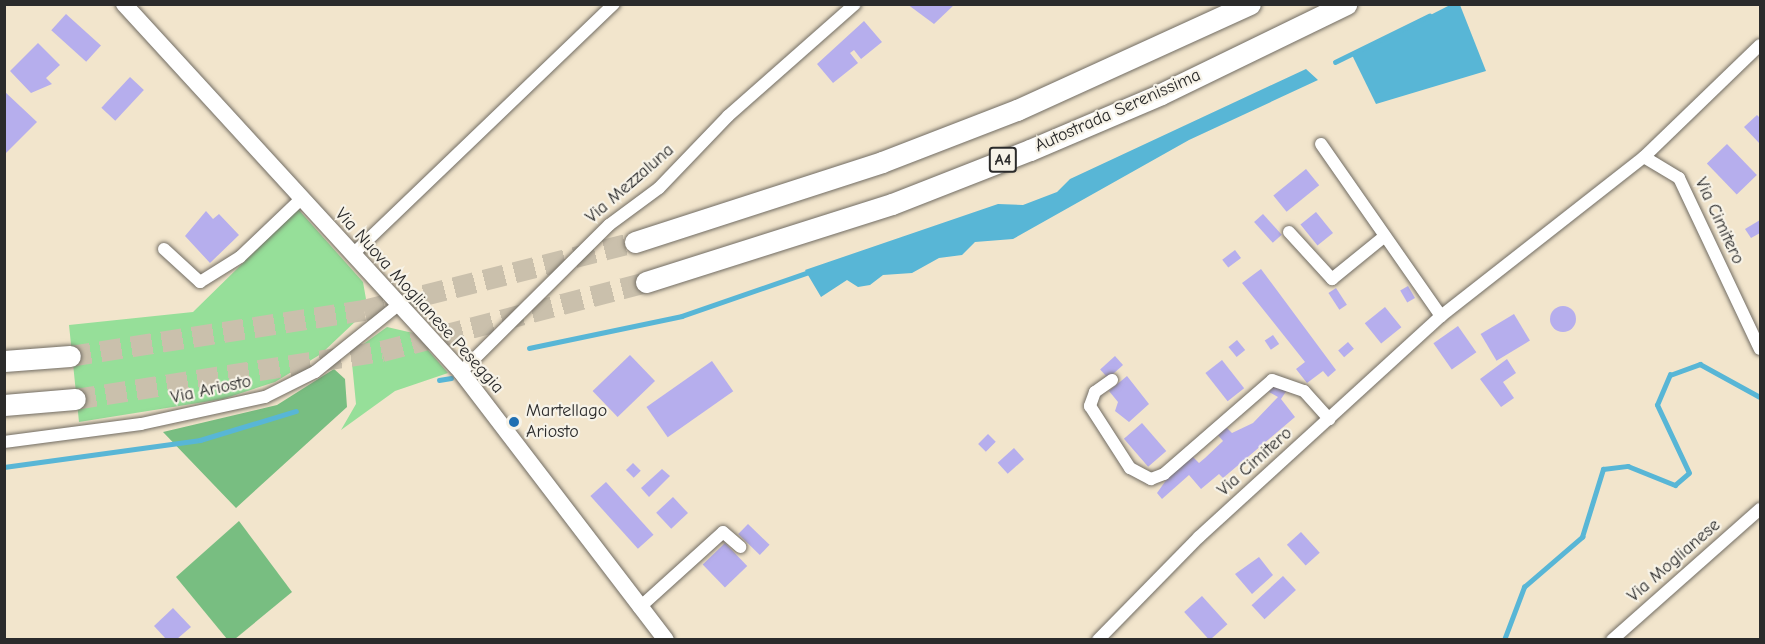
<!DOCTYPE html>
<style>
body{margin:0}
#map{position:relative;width:1765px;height:644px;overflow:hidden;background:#f2e5cc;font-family:"Comic Neue",sans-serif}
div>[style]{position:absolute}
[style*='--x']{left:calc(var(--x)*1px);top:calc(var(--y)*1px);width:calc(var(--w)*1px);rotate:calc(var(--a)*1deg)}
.green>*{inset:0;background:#96df99}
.forest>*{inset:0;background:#78be81}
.water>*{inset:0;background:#58b6d6}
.stream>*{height:4.5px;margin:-2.25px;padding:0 2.25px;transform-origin:2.25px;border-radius:2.25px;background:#58b6d6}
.building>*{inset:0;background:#b6aeed;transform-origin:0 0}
.round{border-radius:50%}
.highway-tunnel>*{height:21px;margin-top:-10.5px;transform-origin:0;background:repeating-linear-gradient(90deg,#cac0ac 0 21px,transparent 0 31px)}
.roads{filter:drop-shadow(0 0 2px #716c63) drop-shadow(0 0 2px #716c63)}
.street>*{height:12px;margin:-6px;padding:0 6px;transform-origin:6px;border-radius:6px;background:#fff}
.secondary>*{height:16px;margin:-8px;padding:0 8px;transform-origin:8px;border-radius:8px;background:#fff}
.highway>*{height:21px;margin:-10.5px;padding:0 10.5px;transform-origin:10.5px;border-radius:10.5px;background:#fff}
.dots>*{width:16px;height:16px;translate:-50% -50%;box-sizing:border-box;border:3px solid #f7f3e8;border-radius:50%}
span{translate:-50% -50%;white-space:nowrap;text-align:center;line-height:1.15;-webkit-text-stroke:4.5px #f7f3e8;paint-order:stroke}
.shield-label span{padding:2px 4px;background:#f7f3e8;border:2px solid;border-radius:4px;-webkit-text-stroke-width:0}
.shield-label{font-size:16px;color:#2b2b2b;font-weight:700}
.street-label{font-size:18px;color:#2b2b2b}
.poi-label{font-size:18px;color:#2b2b2b}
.left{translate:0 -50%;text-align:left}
.frame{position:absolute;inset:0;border:6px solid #2b2b2b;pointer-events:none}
</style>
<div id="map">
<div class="green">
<div style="clip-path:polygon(298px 209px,363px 282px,366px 299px,359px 318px,321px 354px,275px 382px,223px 399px,79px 422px,69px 325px,193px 312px)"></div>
<div style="clip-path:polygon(387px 327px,413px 333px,448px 373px,395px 391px,341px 430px,356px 404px,351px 353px)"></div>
</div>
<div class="forest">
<div style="clip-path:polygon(334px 369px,345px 379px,347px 407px,236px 508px,163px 432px,277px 405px)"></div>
<div style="clip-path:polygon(239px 521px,292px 592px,235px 639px,227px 639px,176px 577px)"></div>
</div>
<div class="water">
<div style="clip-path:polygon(1450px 5px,1460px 5px,1486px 71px,1376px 104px,1352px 55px)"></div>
<div style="clip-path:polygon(1306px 69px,1318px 80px,1189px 140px,1013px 239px,975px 242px,962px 255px,939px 258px,912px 273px,883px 275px,870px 285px,858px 287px,847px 280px,821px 297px,805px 270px,998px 204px,1023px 205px,1057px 192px,1070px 179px)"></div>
</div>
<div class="stream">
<div style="--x:1335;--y:62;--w:105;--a:-26.1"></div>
<div style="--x:529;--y:348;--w:156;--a:-11.8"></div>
<div style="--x:682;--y:316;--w:138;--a:-19.1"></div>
<div style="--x:439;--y:380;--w:12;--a:-9"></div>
<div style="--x:4;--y:467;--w:198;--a:-7.8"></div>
<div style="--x:200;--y:440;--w:100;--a:-16.8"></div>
<div style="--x:1504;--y:640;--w:57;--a:-69.3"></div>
<div style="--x:1524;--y:587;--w:77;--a:-40.8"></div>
<div style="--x:1582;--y:537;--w:71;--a:-72.8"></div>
<div style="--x:1603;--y:469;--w:25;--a:-7"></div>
<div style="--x:1628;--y:466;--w:51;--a:22"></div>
<div style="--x:1675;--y:485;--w:18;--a:-41"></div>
<div style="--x:1689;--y:473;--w:75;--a:-115.2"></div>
<div style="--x:1657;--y:405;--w:33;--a:-67"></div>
<div style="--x:1670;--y:375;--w:32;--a:-20"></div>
<div style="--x:1700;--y:364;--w:68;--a:28.8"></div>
</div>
<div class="building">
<div style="clip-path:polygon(907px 4px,955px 4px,934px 24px)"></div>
<div style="left:66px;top:14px;width:47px;height:22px;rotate:42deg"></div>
<div style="clip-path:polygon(864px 21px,882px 42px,861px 59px,854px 50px,850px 53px,858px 63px,833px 83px,817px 64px)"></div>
<div style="clip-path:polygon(38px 43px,60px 65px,46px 78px,52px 84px,31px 93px,10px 71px)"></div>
<div style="left:130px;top:77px;width:19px;height:42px;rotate:43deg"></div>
<div style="clip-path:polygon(4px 91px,37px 122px,4px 155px)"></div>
<div style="clip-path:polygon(1757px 115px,1760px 118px,1760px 144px,1744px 127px)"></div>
<div style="left:1727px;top:144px;width:43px;height:28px;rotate:46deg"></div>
<div style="left:1306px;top:169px;width:21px;height:42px;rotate:51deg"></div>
<div style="clip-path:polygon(206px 211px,213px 219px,219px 214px,239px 235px,210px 263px,185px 236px)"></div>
<div style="left:1316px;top:212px;width:27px;height:20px;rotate:51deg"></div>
<div style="left:1263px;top:214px;width:28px;height:12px;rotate:48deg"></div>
<div style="clip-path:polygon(1760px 220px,1760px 233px,1751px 238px,1745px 229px)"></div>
<div style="left:1235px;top:250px;width:10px;height:16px;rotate:53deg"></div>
<div style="clip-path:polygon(1261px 269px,1336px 370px,1328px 377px,1323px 371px,1307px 383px,1296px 369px,1305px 362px,1242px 283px)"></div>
<div style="left:1408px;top:286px;width:14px;height:9px;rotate:60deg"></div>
<div style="left:1336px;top:288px;width:20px;height:9px;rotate:57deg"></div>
<div class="round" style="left:1550px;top:306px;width:26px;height:26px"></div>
<div style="left:1385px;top:307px;width:26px;height:26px;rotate:51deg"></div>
<div style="left:1514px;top:314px;width:31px;height:39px;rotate:59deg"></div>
<div style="left:1458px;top:326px;width:32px;height:30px;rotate:55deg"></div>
<div style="left:1273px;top:335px;width:11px;height:10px;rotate:56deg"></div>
<div style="left:1237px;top:340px;width:13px;height:11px;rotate:51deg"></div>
<div style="left:1348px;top:342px;width:9px;height:13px;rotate:49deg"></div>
<div style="left:630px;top:355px;width:36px;height:52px;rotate:46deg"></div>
<div style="left:1115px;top:356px;width:12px;height:20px;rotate:48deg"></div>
<div style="clip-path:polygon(1507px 359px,1516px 373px,1503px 382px,1514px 398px,1501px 407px,1480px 379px)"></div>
<div style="left:1222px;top:360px;width:36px;height:21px;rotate:52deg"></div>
<div style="left:712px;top:361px;width:37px;height:80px;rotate:55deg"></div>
<div style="clip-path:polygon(1127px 376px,1149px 404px,1129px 422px,1115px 411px,1118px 402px,1109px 391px)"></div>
<div style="clip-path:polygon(1276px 383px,1287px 390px,1281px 399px,1295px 417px,1223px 478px,1219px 474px,1201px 489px,1189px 475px,1162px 499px,1157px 493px,1169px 476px,1192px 456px,1199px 463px,1205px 458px,1223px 441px,1217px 434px,1226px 427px,1232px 433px,1253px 423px,1278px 397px,1269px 392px)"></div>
<div style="left:1142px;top:423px;width:37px;height:24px;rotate:49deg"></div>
<div style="left:988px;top:434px;width:11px;height:14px;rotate:45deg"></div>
<div style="left:1014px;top:448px;width:15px;height:22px;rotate:48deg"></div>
<div style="left:633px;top:463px;width:11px;height:10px;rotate:45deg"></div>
<div style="clip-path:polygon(662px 469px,670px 476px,649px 497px,641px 488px)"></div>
<div style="left:606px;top:482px;width:71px;height:21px;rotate:48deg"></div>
<div style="left:673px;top:497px;width:22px;height:23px;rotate:47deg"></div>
<div style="left:748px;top:524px;width:30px;height:14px;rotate:44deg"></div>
<div style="left:1301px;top:532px;width:28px;height:19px;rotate:48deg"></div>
<div style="left:725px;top:543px;width:32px;height:31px;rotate:46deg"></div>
<div style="clip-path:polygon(1259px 557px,1273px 575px,1252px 594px,1235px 574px)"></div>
<div style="left:1283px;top:576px;width:19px;height:43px;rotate:47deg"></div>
<div style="left:1202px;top:596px;width:38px;height:24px;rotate:48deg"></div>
<div style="clip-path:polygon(173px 608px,191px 627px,177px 639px,166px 639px,154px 626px)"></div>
</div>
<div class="highway-tunnel">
<div style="--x:70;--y:356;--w:298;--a:-8.9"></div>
<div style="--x:364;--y:310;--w:279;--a:-14.1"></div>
<div style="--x:75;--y:399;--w:311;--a:-8.9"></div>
<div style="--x:382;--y:351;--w:273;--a:-14.6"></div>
</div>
<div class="roads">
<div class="street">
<div style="--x:1321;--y:144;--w:210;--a:55.1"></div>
<div style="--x:1644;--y:157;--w:41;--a:31"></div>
<div style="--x:1679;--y:178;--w:189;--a:64.7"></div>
<div style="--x:1289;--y:232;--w:64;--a:47.5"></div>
<div style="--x:1332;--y:279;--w:68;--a:-39.1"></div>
<div style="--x:164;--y:249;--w:49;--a:42.5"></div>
<div style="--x:200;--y:282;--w:47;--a:-32"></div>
<div style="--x:240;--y:257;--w:84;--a:-43.6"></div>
<div style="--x:352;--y:255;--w:363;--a:-43.8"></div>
<div style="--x:461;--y:372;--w:209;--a:-44.8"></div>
<div style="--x:609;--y:225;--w:62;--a:-36.5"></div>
<div style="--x:659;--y:188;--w:100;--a:-46.2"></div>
<div style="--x:728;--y:116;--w:169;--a:-41.4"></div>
<div style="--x:1112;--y:380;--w:21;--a:145"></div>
<div style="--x:1095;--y:392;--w:15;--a:110"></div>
<div style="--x:1090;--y:406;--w:74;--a:57.2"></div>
<div style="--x:1130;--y:468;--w:24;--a:28"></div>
<div style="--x:1151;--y:479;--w:14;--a:-21"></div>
<div style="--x:1164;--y:474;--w:143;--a:-41"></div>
<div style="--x:1272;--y:380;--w:34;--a:19"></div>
<div style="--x:1304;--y:391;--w:38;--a:48"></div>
<div style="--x:4;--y:442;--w:138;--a:-7.5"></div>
<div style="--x:141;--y:424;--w:127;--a:-12.3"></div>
<div style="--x:265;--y:397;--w:56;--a:-26.6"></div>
<div style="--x:315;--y:372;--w:107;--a:-38.9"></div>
<div style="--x:639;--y:608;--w:113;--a:-42.1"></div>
<div style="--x:723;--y:532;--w:23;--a:41"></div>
<div style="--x:1098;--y:640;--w:144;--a:-45.6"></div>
<div style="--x:1199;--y:537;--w:328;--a:-42.4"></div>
<div style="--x:1441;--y:316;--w:258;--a:-38.1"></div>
<div style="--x:1644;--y:157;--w:161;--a:-44"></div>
<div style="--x:1612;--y:640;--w:198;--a:-41.5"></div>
</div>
<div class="secondary">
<div style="--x:124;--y:4;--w:499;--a:47.5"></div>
<div style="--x:461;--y:372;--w:337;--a:52.6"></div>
</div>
<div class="highway">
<div style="--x:635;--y:242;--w:260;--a:-17.9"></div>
<div style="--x:882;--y:162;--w:145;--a:-21.1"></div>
<div style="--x:1017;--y:110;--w:256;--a:-24.5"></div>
<div style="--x:646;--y:282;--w:258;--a:-17.6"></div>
<div style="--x:892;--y:204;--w:148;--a:-21.4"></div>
<div style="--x:1030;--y:150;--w:142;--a:-23.1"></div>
<div style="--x:1161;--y:94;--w:206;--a:-25.9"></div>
<div style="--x:4;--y:361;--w:66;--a:-4.3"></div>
<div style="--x:4;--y:405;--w:71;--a:-4.8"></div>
</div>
</div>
<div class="dots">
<div style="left:514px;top:422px;background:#1f6fb2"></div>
</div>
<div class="shield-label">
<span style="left:1003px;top:160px">A4</span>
</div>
<div class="street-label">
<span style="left:1118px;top:111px;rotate:-24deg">Autostrada Serenissima</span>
<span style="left:630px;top:184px;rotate:-41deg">Via Mezzaluna</span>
<span style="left:1719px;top:221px;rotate:65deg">Via Cimitero</span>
<span style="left:419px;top:301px;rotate:48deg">Via Nuova Moglianese Peseggia</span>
<span style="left:211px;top:390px;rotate:-12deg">Via Ariosto</span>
<span style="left:1255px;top:462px;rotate:-42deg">Via Cimitero</span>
<span style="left:1674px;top:561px;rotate:-41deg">Via Moglianese</span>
</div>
<div class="poi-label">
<span class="left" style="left:526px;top:422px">Martellago<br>Ariosto</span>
</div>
<div class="frame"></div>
</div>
